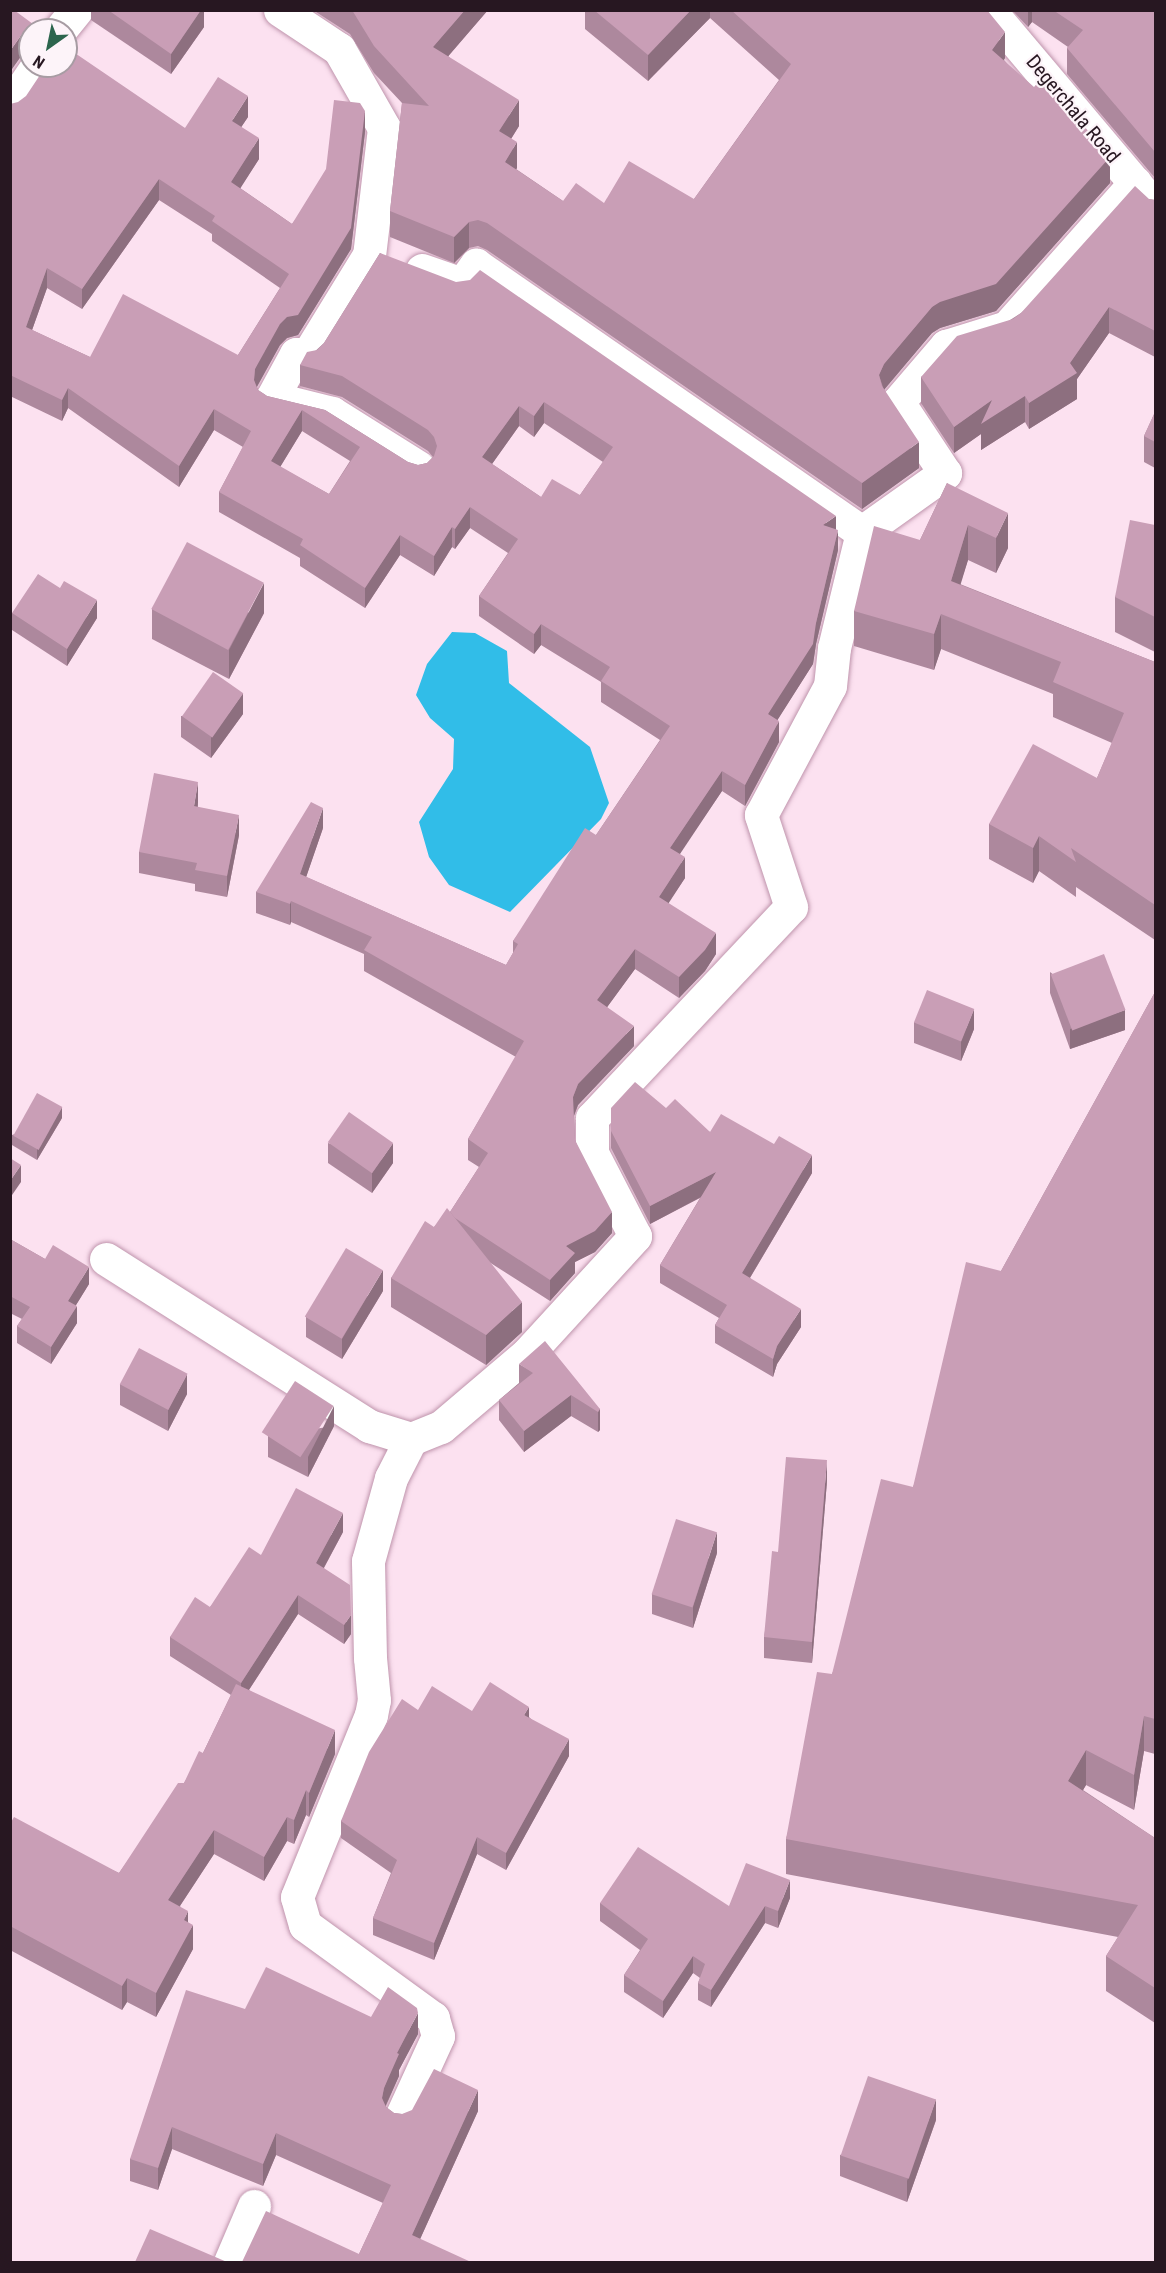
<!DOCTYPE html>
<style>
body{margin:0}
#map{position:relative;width:1166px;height:2273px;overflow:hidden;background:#fce1f0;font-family:"Roboto Condensed",sans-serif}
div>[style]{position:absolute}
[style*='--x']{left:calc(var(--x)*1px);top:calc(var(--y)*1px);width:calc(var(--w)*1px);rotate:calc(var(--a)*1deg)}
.water>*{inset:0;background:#31bde8}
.roads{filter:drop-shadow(0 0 2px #bf94ac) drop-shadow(0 0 2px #bf94ac)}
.minor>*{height:33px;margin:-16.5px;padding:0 16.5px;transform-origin:16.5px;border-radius:16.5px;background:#fff}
.wall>*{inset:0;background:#ad889d}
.shaded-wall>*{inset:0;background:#8d6f7f}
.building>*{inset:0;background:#c99eb6;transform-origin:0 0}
span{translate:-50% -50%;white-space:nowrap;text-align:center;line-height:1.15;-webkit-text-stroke:4.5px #fdf4f9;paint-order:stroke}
.street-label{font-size:20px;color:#271721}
.frame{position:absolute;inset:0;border:12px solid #271721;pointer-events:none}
.north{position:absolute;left:18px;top:18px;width:60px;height:60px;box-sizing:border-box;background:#fdf4f9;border:2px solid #a79ca3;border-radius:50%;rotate:213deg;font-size:16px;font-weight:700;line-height:24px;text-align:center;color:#271721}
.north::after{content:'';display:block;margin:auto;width:21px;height:27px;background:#2c654d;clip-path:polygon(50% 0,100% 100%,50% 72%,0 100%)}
</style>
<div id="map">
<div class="water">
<div style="clip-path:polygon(452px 632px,475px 633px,507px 651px,509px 683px,590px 747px,609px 803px,601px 819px,510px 912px,449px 885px,429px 857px,419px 822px,453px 769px,454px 739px,430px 718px,416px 695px,427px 664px)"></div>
</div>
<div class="roads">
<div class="minor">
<div style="--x:280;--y:10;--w:71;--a:33.5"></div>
<div style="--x:339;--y:49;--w:91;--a:60.3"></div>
<div style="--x:384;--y:128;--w:128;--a:96.7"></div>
<div style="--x:369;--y:255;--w:116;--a:121.6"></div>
<div style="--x:308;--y:354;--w:12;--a:180"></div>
<div style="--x:296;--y:354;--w:50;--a:118.6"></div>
<div style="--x:272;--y:398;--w:62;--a:14"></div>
<div style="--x:332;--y:413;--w:102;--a:32.1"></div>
<div style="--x:989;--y:10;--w:259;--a:49.9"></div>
<div style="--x:60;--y:30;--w:26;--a:-51"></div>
<div style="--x:10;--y:106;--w:48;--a:-56"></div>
<div style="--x:422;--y:270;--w:42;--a:19.3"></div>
<div style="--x:462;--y:284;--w:24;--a:-54"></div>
<div style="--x:476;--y:265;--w:469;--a:34.7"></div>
<div style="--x:106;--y:1259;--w:312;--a:32.4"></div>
<div style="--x:369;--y:1426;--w:44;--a:17.2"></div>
<div style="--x:411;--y:1439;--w:32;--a:-22"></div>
<div style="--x:441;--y:1427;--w:113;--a:-40.3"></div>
<div style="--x:527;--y:1354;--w:160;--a:-47.5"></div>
<div style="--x:635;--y:1236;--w:93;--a:-117.4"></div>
<div style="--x:592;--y:1153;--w:35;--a:-90"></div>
<div style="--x:592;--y:1118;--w:290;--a:-46.7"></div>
<div style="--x:791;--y:907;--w:97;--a:-108.1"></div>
<div style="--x:761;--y:815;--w:146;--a:-61.9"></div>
<div style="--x:830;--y:686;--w:38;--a:-84"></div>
<div style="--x:834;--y:648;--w:119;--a:-76.4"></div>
<div style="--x:862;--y:532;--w:102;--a:-35.4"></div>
<div style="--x:945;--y:473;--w:85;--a:-123.5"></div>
<div style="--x:898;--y:402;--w:74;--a:-49.4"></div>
<div style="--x:946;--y:346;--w:64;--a:-17.3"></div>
<div style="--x:1007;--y:327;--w:193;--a:-48.4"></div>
<div style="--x:401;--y:2117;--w:89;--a:-65.4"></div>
<div style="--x:438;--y:2036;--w:19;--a:-106"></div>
<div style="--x:433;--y:2018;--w:158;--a:-144"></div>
<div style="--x:305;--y:1925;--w:29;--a:-106"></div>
<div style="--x:297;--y:1897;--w:196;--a:-67.9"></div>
<div style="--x:371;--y:1715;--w:15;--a:-79"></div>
<div style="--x:374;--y:1700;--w:42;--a:-95.4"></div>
<div style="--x:370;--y:1658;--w:97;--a:-91.2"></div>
<div style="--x:368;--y:1561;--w:86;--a:-74.5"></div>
<div style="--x:391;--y:1478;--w:44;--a:-62.9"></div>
<div style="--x:230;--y:2262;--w:61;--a:-66.8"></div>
</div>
</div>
<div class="wall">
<div style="clip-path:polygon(91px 10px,204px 10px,204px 27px,171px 74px,91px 20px)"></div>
<div style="clip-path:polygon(313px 10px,427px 10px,430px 12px,431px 10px,488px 10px,448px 56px,519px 126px,511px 139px,517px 168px,516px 169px,563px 201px,604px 203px,694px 199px,779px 80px,710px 18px,648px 81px,585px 29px,585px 10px,987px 10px,1005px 58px,1004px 60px,1110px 183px,996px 311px,940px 328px,932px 333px,884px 389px,919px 468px,862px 509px,487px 250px,478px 246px,469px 248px,454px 263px,390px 237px,390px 211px,402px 103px,374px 73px,350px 34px)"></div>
<div style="clip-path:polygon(1012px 10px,1155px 10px,1155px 178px,1067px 74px,1067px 48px,1068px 47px,1032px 22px,1028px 27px)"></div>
<div style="clip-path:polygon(evenodd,10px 104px,185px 128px,248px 117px,241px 127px,259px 159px,240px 188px,292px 224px,365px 132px,351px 249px,298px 335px,287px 338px,280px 345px,257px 387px,258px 390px,267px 396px,325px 410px,408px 462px,418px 465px,427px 463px,433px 457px,428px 451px,342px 397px,300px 386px,300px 365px,324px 343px,380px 253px,836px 529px,838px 550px,816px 644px,813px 664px,777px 720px,779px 742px,745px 806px,722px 791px,679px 854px,685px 878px,668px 903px,716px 954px,705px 971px,679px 998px,635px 969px,607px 1007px,634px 1046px,578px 1105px,574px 1116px,575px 1140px,612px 1233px,595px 1252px,575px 1262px,575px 1273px,550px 1301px,489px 1262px,522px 1332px,486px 1365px,391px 1307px,391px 1278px,434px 1227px,450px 1212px,479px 1167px,468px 1160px,468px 1139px,516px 1057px,364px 971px,364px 954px,291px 922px,290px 925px,256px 913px,256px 892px,323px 828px,306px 877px,506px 965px,513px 953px,513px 941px,596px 835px,660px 740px,601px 702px,601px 682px,541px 645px,534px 654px,479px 616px,479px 596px,508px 553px,470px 528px,455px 549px,452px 547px,434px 576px,400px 555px,365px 608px,300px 566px,300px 558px,219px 512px,219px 492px,243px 447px,214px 430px,179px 487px,68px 408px,62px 421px,10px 396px,10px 104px,159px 200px,212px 234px,212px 241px,280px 288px,238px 355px,90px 357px,32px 330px,47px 288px,82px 309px,159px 200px,10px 104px,544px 423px,603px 462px,580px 495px,541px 497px,492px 464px,519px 426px,534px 437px,544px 423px,10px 104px,302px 431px,350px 461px,329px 494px,280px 467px,302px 431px)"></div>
<div style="clip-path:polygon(1149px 199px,1155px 200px,1155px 357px,1109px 333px,1077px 379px,1077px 399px,1029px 429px,1025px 422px,981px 450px,981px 434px,954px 453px,921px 403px,921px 377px,1021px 313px)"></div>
<div style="clip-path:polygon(1155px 412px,1155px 468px,1144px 462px,1144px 436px)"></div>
<div style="clip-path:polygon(947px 483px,1008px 548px,996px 573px,968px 560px,960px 584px,1155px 662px,1155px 940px,1076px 887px,1076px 897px,1039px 871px,1033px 883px,989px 859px,989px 824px,1097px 778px,1112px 743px,1053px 717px,1053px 694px,941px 649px,934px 670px,854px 646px,854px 611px,920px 540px)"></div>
<div style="clip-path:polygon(1155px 525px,1155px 652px,1115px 632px,1115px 597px)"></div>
<div style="clip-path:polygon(152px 609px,264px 613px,229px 679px,152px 639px)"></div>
<div style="clip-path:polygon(12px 613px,97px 618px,67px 666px,12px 630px)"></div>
<div style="clip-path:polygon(243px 714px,211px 758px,181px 737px,181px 716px)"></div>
<div style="clip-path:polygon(198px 803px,198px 807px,239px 835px,227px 897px,195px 891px,195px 884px,139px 873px,139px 852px)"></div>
<div style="clip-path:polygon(1050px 972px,1125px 1030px,1070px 1049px,1050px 993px)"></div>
<div style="clip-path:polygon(1155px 992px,1155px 1754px,1144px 1751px,1134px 1810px,1086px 1785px,1083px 1790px,1155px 1838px,1155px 2023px,1106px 1991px,1106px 1956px,1118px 1937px,786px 1874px,786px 1839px,832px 1674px,913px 1487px,1001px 1271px)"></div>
<div style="clip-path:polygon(914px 1022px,974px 1029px,961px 1061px,914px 1043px)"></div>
<div style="clip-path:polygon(611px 1108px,666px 1108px,710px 1132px,812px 1173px,750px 1278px,801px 1327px,777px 1364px,773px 1377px,715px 1343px,715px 1325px,719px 1318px,660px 1283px,660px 1265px,700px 1198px,650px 1224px,611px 1148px)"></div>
<div style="clip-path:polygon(62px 1118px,37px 1160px,12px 1145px,12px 1135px)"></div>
<div style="clip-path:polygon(328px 1143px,393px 1163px,372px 1193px,328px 1163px)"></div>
<div style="clip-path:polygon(10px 1239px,89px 1284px,76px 1305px,77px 1323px,51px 1364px,17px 1343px,17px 1326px,22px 1319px,10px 1313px)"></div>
<div style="clip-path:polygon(383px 1291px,342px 1359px,306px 1337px,306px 1317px)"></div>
<div style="clip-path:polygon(519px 1364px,600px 1409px,600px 1430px,598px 1432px,571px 1416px,524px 1452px,499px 1420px,499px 1400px,519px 1383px)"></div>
<div style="clip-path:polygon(120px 1384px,187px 1394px,168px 1431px,120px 1405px)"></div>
<div style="clip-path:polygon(334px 1426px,308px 1477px,268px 1457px,268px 1436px)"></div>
<div style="clip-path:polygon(827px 1481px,812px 1663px,764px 1658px,764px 1637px,778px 1552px)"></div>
<div style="clip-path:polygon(343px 1532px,324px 1568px,351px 1634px,344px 1644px,298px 1614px,249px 1690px,335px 1754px,309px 1817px,306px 1815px,294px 1844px,287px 1841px,264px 1881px,214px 1854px,180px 1906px,188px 1922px,193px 1949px,156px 2017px,127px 2002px,122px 2010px,10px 1950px,10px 1824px,119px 1873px,184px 1783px,203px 1753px,231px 1695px,170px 1656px,170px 1637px,210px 1607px,261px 1555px)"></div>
<div style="clip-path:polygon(717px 1553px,693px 1628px,652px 1614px,652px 1594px)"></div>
<div style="clip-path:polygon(418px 1710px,472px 1711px,529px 1717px,569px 1756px,506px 1870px,477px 1854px,434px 1960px,373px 1935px,373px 1918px,391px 1873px,341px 1838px,341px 1821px)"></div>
<div style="clip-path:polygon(790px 1898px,778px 1928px,765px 1923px,711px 2007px,698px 2000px,698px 1983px,700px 1978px,693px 1973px,663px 2018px,624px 1992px,624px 1975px,640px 1950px,600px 1921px,600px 1903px,729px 1906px)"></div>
<div style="clip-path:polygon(245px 2009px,371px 2017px,418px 2034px,399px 2070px,399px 2076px,386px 2106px,386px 2107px,394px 2113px,402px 2114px,478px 2111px,420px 2239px,359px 2254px,383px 2203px,276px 2155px,263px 2186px,172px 2149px,158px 2190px,130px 2181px,130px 2159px)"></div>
<div style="clip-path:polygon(936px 2120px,907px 2202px,840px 2176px,840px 2155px)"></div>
</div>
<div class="shaded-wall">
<div style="clip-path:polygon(201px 10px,204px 10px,204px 27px,171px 74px,171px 54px)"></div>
<div style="clip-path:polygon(465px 10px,488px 10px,433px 74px,433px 47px)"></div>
<div style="clip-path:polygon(691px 10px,710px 10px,710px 18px,648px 81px,648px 55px)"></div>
<div style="clip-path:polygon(1028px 10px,1032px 10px,1032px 22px,1028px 27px)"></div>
<div style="clip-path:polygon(30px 30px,30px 51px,22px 55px,10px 72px,10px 51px,22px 34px)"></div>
<div style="clip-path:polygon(1005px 32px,1005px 58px,992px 76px,992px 50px)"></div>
<div style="clip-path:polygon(248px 96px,248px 117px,232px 141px,232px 121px)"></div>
<div style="clip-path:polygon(519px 100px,519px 126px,499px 158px,499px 131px)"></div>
<div style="clip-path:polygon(365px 111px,365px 132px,351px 249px,298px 335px,287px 338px,280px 345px,255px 390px,254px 380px,255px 369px)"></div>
<div style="clip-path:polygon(259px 138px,259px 159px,231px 203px,231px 182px)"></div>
<div style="clip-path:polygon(517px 142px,517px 168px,505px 188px,505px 162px)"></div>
<div style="clip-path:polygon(1110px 157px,1110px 183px,996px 311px,940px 328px,932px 333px,884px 390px,879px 375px,884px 364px,932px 307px)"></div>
<div style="clip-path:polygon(159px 179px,159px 200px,82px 309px,82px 289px)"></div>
<div style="clip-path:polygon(469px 222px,469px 248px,454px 263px,454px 237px)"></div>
<div style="clip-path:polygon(47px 268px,47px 288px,26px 347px,26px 327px)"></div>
<div style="clip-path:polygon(1109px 307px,1109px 333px,1077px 379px,1077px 399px,1029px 429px,1029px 403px,1070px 363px)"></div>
<div style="clip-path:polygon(68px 388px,68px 408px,62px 421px,62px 400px)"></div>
<div style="clip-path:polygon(1025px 396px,1025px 422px,981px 450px,981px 434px,954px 453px,954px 427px,992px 400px)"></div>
<div style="clip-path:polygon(544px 402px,544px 423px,534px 437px,534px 416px)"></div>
<div style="clip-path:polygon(519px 406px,519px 426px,482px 478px,482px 457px)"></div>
<div style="clip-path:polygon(214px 409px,214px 430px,179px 487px,179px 466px)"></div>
<div style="clip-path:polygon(302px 410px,302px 431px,271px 482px,271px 461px)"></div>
<div style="clip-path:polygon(919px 442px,919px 468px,862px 509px,862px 483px)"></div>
<div style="clip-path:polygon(470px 507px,470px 528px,455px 549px,455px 529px)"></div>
<div style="clip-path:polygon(1008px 513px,1008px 548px,996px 573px,996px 538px)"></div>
<div style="clip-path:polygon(836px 516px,836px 537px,823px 525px)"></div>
<div style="clip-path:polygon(968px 525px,968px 560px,951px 616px,951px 581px)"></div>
<div style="clip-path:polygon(452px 527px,452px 547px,434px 576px,434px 556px)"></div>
<div style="clip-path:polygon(838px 530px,838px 550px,816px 644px,813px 664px,768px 735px,768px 714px,816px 623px)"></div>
<div style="clip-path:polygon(400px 535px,400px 555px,365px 608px,365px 588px)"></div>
<div style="clip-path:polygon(264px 583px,264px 613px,229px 679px,229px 650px)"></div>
<div style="clip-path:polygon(97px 600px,97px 618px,67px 666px,67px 649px)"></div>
<div style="clip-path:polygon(941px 614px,941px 649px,934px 670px,934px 634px)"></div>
<div style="clip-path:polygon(541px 624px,541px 645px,534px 654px,534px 634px)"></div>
<div style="clip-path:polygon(243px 693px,243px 714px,211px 758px,211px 738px)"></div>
<div style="clip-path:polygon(779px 721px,779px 742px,745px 806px,745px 785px)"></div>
<div style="clip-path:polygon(722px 771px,722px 791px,670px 869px,670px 848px)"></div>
<div style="clip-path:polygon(198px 782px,198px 803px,194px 827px,194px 806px)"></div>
<div style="clip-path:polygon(323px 808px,323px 828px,300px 895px,300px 874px)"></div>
<div style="clip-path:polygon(239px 815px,239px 835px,227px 897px,227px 876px)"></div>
<div style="clip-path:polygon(1039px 836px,1039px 871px,1033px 883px,1033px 848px)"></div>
<div style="clip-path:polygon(685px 857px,685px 878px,659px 918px,659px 897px)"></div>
<div style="clip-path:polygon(291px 901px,291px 922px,290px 925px,290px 904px)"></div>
<div style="clip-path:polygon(716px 933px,716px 954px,705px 971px,679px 998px,679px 977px)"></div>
<div style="clip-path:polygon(635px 949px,635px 969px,597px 1021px,597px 1000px)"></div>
<div style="clip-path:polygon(974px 1009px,974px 1029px,961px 1061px,961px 1041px)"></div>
<div style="clip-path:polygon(1125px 1010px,1125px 1030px,1070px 1049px,1070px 1029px)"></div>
<div style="clip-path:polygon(634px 1026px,634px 1046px,578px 1105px,573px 1118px,573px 1097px,578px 1084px)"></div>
<div style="clip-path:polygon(62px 1107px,62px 1118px,37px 1160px,37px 1149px)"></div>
<div style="clip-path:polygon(393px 1143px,393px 1163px,372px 1193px,372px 1173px)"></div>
<div style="clip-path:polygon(812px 1155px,812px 1173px,742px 1291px,742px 1273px)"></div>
<div style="clip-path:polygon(21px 1165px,21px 1182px,10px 1198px,10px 1181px)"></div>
<div style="clip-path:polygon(716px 1172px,716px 1189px,650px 1224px,650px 1206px)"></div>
<div style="clip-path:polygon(612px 1212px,612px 1233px,595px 1252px,575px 1262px,575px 1273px,550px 1301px,550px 1280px,566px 1246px)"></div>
<div style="clip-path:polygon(89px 1267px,89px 1284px,68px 1318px,68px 1301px)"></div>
<div style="clip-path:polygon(383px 1270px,383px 1291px,342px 1359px,342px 1339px)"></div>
<div style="clip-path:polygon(522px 1302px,522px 1332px,486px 1365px,486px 1335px)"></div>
<div style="clip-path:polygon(77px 1306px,77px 1323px,51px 1364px,51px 1347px)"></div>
<div style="clip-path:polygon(801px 1309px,801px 1327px,777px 1364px,773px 1377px,773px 1359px,777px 1346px)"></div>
<div style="clip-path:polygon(187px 1374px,187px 1394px,168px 1431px,168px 1410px)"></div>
<div style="clip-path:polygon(571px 1395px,571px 1416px,524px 1452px,524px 1431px)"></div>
<div style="clip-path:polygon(334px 1406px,334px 1426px,308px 1477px,308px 1457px)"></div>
<div style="clip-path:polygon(600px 1409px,600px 1430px,598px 1432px,598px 1412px)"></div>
<div style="clip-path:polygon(827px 1460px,827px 1481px,812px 1663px,812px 1642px)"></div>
<div style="clip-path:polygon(343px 1513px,343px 1532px,316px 1582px,316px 1563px)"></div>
<div style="clip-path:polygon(717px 1532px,717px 1553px,693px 1628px,693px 1607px)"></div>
<div style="clip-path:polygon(298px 1595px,298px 1614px,241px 1702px,241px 1683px)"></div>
<div style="clip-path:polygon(351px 1615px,351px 1634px,344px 1644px,344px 1625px)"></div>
<div style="clip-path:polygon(529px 1707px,529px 1724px,524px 1715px)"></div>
<div style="clip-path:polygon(1144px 1716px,1144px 1751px,1134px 1810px,1134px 1775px)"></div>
<div style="clip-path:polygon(335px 1730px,335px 1754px,309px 1817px,309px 1793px)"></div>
<div style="clip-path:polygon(569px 1739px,569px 1756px,506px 1870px,506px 1853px)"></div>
<div style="clip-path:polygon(1086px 1750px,1086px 1785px,1068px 1816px,1068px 1781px)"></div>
<div style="clip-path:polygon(306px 1790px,306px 1815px,294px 1844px,294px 1820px)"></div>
<div style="clip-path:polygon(287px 1817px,287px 1841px,264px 1881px,264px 1857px)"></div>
<div style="clip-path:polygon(214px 1830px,214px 1854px,168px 1924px,168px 1900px)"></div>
<div style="clip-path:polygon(477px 1837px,477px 1854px,434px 1960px,434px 1943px)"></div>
<div style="clip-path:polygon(790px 1880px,790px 1898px,778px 1928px,778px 1911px)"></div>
<div style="clip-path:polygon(765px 1906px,765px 1923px,711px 2007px,711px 1990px)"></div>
<div style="clip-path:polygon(188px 1911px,188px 1933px,193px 1925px,193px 1949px,156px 2017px,156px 1993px,184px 1920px)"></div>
<div style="clip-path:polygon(693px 1956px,693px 1973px,663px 2018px,663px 2001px)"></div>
<div style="clip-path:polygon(127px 1978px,127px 2002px,122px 2010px,122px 1986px)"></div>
<div style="clip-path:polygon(418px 2013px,418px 2034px,399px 2070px,399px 2076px,384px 2109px,382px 2098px,384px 2088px,397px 2053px)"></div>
<div style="clip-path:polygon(478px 2090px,478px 2111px,412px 2257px,412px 2235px)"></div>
<div style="clip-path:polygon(936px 2099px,936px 2120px,907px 2202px,907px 2181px)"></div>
<div style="clip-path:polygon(172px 2127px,172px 2149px,158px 2190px,158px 2168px)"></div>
<div style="clip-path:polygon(276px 2133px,276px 2155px,263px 2186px,263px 2164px)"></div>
</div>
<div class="building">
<div style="clip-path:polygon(10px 10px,14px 10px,37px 27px,22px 34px,10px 51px)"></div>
<div style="clip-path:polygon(108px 10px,201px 10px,171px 54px)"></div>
<div style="clip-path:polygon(352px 10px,427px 10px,430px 12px,431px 10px,465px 10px,433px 47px,519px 100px,499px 131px,517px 142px,505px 162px,563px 201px,576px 183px,604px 203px,629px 161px,694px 199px,791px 64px,731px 10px,987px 10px,1005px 32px,992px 50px,1034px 87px,1043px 77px,1110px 157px,996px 284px,940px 302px,932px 307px,884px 364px,879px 375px,882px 386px,919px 442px,862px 483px,487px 223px,478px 220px,469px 222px,454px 237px,390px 211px,402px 103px,429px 106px,374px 46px)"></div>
<div style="clip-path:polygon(594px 10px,691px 10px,648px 55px)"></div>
<div style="clip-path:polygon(1053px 10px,1155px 10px,1155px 152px,1067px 48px,1083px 30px)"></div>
<div style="clip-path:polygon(evenodd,66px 47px,185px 128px,218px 77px,248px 96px,232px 121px,259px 138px,231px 182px,292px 224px,326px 169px,334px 100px,360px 103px,365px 111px,351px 228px,298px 315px,287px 317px,280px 324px,255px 369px,254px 380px,258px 390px,267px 396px,325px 410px,408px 462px,418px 465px,427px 463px,434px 456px,437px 446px,434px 437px,428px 430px,342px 376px,300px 365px,307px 352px,317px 350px,324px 343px,380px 253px,456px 282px,470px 280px,480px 270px,836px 516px,823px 525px,838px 530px,816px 623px,813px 644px,768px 714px,779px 721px,745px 785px,722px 771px,670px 848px,685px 857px,659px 897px,716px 933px,705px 950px,679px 977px,635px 949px,597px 1000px,634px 1026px,578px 1084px,573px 1097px,575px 1140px,612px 1212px,595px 1231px,566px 1246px,575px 1253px,550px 1280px,455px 1218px,450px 1212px,488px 1153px,468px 1139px,524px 1041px,364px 950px,372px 937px,291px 901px,290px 904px,256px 892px,311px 802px,323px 808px,300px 874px,506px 965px,518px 944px,513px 941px,585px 828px,596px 835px,670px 726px,601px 681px,610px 667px,541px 624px,534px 634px,479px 596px,518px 539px,470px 507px,455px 529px,452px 527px,434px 556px,400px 535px,365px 588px,300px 545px,303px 539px,219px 492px,251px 431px,214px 409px,179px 466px,68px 388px,62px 400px,10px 375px,10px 104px,18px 102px,26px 96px,46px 66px,66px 66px,66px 47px,159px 179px,215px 216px,212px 221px,289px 274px,238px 355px,123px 294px,90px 357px,26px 327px,47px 268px,82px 289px,159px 179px,66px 47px,544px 402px,613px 447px,580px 495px,552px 479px,541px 497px,482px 457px,519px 406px,534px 416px,544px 402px,66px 47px,302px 410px,360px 447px,329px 494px,271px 461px,302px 410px)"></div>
<div style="clip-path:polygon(1135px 186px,1149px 199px,1155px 200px,1155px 331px,1109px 307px,1070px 363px,1077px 373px,1029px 403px,1025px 396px,981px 424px,992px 400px,954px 427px,921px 377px,957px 336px,1013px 319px,1021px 313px)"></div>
<div style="clip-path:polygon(1155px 412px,1155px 442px,1144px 436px)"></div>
<div style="clip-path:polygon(947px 483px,1008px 513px,996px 538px,968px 525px,951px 581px,1155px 662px,1155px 905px,1071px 848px,1076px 862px,1039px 836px,1033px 848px,989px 824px,1033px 744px,1097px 778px,1124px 713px,1053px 682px,1061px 662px,941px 614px,934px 634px,854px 611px,874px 526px,920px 540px)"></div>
<div style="clip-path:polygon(1130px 520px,1155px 525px,1155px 617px,1115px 597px)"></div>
<div style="left:187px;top:542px;width:87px;height:76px;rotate:28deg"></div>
<div style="clip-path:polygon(38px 574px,60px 588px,64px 581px,97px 600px,67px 649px,12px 613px)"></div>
<div style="left:213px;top:672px;width:37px;height:54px;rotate:35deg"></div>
<div style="clip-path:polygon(154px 773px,198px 782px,194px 806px,239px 815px,227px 876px,195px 870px,197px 863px,139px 852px)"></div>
<div style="left:1104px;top:954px;width:60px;height:57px;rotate:69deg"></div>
<div style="left:927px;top:990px;width:51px;height:35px;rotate:22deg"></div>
<div style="clip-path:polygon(1155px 992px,1155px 1719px,1144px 1716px,1134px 1775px,1086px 1750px,1068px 1781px,1155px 1838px,1155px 1988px,1106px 1956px,1138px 1905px,786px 1839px,817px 1672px,832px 1674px,881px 1479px,913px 1487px,966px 1262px,1001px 1271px)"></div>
<div style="clip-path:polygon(635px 1082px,666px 1108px,675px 1099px,710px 1132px,721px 1114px,774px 1144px,779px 1136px,812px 1155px,742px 1273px,801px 1309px,777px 1346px,773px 1359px,715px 1325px,727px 1305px,660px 1265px,716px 1172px,650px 1206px,611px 1131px,611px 1108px)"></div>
<div style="left:37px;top:1093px;width:29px;height:49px;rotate:29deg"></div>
<div style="left:349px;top:1112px;width:54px;height:37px;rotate:35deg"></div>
<div style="clip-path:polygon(10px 1158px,21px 1165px,10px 1181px)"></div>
<div style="clip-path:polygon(447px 1208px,522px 1302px,486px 1335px,391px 1278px,425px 1221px,434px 1227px)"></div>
<div style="clip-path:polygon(10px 1239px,45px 1259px,53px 1245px,89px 1267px,68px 1301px,77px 1306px,51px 1347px,17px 1326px,30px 1307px,10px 1296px)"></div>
<div style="left:346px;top:1248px;width:43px;height:80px;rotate:31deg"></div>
<div style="clip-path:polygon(545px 1341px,600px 1409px,598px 1412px,571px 1395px,524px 1431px,499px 1400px,533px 1373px,519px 1364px)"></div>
<div style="left:139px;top:1348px;width:55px;height:41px;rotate:28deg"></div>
<div style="left:295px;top:1381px;width:46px;height:61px;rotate:33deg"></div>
<div style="clip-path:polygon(786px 1457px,827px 1460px,812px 1642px,764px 1637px,772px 1551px,778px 1552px)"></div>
<div style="clip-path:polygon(296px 1488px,343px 1513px,316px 1563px,350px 1585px,351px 1615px,344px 1625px,298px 1595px,241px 1683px,170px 1637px,195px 1597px,210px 1607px,249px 1547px,261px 1555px)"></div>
<div style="left:676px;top:1519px;width:43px;height:79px;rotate:18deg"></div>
<div style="clip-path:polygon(490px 1682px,529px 1707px,524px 1715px,569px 1739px,506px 1853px,477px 1837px,434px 1943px,373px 1918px,397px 1860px,341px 1821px,369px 1752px,402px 1699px,418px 1710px,432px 1686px,472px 1711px)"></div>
<div style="clip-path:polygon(236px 1684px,335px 1730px,309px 1793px,306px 1790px,294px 1820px,287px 1817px,264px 1857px,214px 1830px,168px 1900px,188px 1911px,184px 1920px,193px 1925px,156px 1993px,127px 1978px,122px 1986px,10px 1926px,10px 1824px,14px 1817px,119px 1873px,178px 1783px,184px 1783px,199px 1751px,203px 1753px)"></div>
<div style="clip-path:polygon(638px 1847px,729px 1906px,746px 1863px,790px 1880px,778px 1911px,765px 1906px,711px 1990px,698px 1983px,705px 1964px,693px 1956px,663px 2001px,624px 1975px,648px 1939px,600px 1903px)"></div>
<div style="clip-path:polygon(266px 1967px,371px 2017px,388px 1987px,417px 2008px,418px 2013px,397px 2053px,399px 2054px,384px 2088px,382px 2098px,386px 2107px,394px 2113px,402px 2114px,412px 2110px,434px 2069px,478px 2090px,412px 2235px,471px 2262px,242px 2262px,266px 2211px,359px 2254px,391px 2185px,276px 2133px,263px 2164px,172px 2127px,158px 2168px,130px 2159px,186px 1990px,245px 2009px)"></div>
<div style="left:868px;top:2076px;width:72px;height:84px;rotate:19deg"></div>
<div style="clip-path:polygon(150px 2229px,227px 2262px,135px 2262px)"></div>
</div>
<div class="street-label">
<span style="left:1073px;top:109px;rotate:50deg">Degerchala Road</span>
</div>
<div class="frame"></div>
<div class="north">N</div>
</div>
